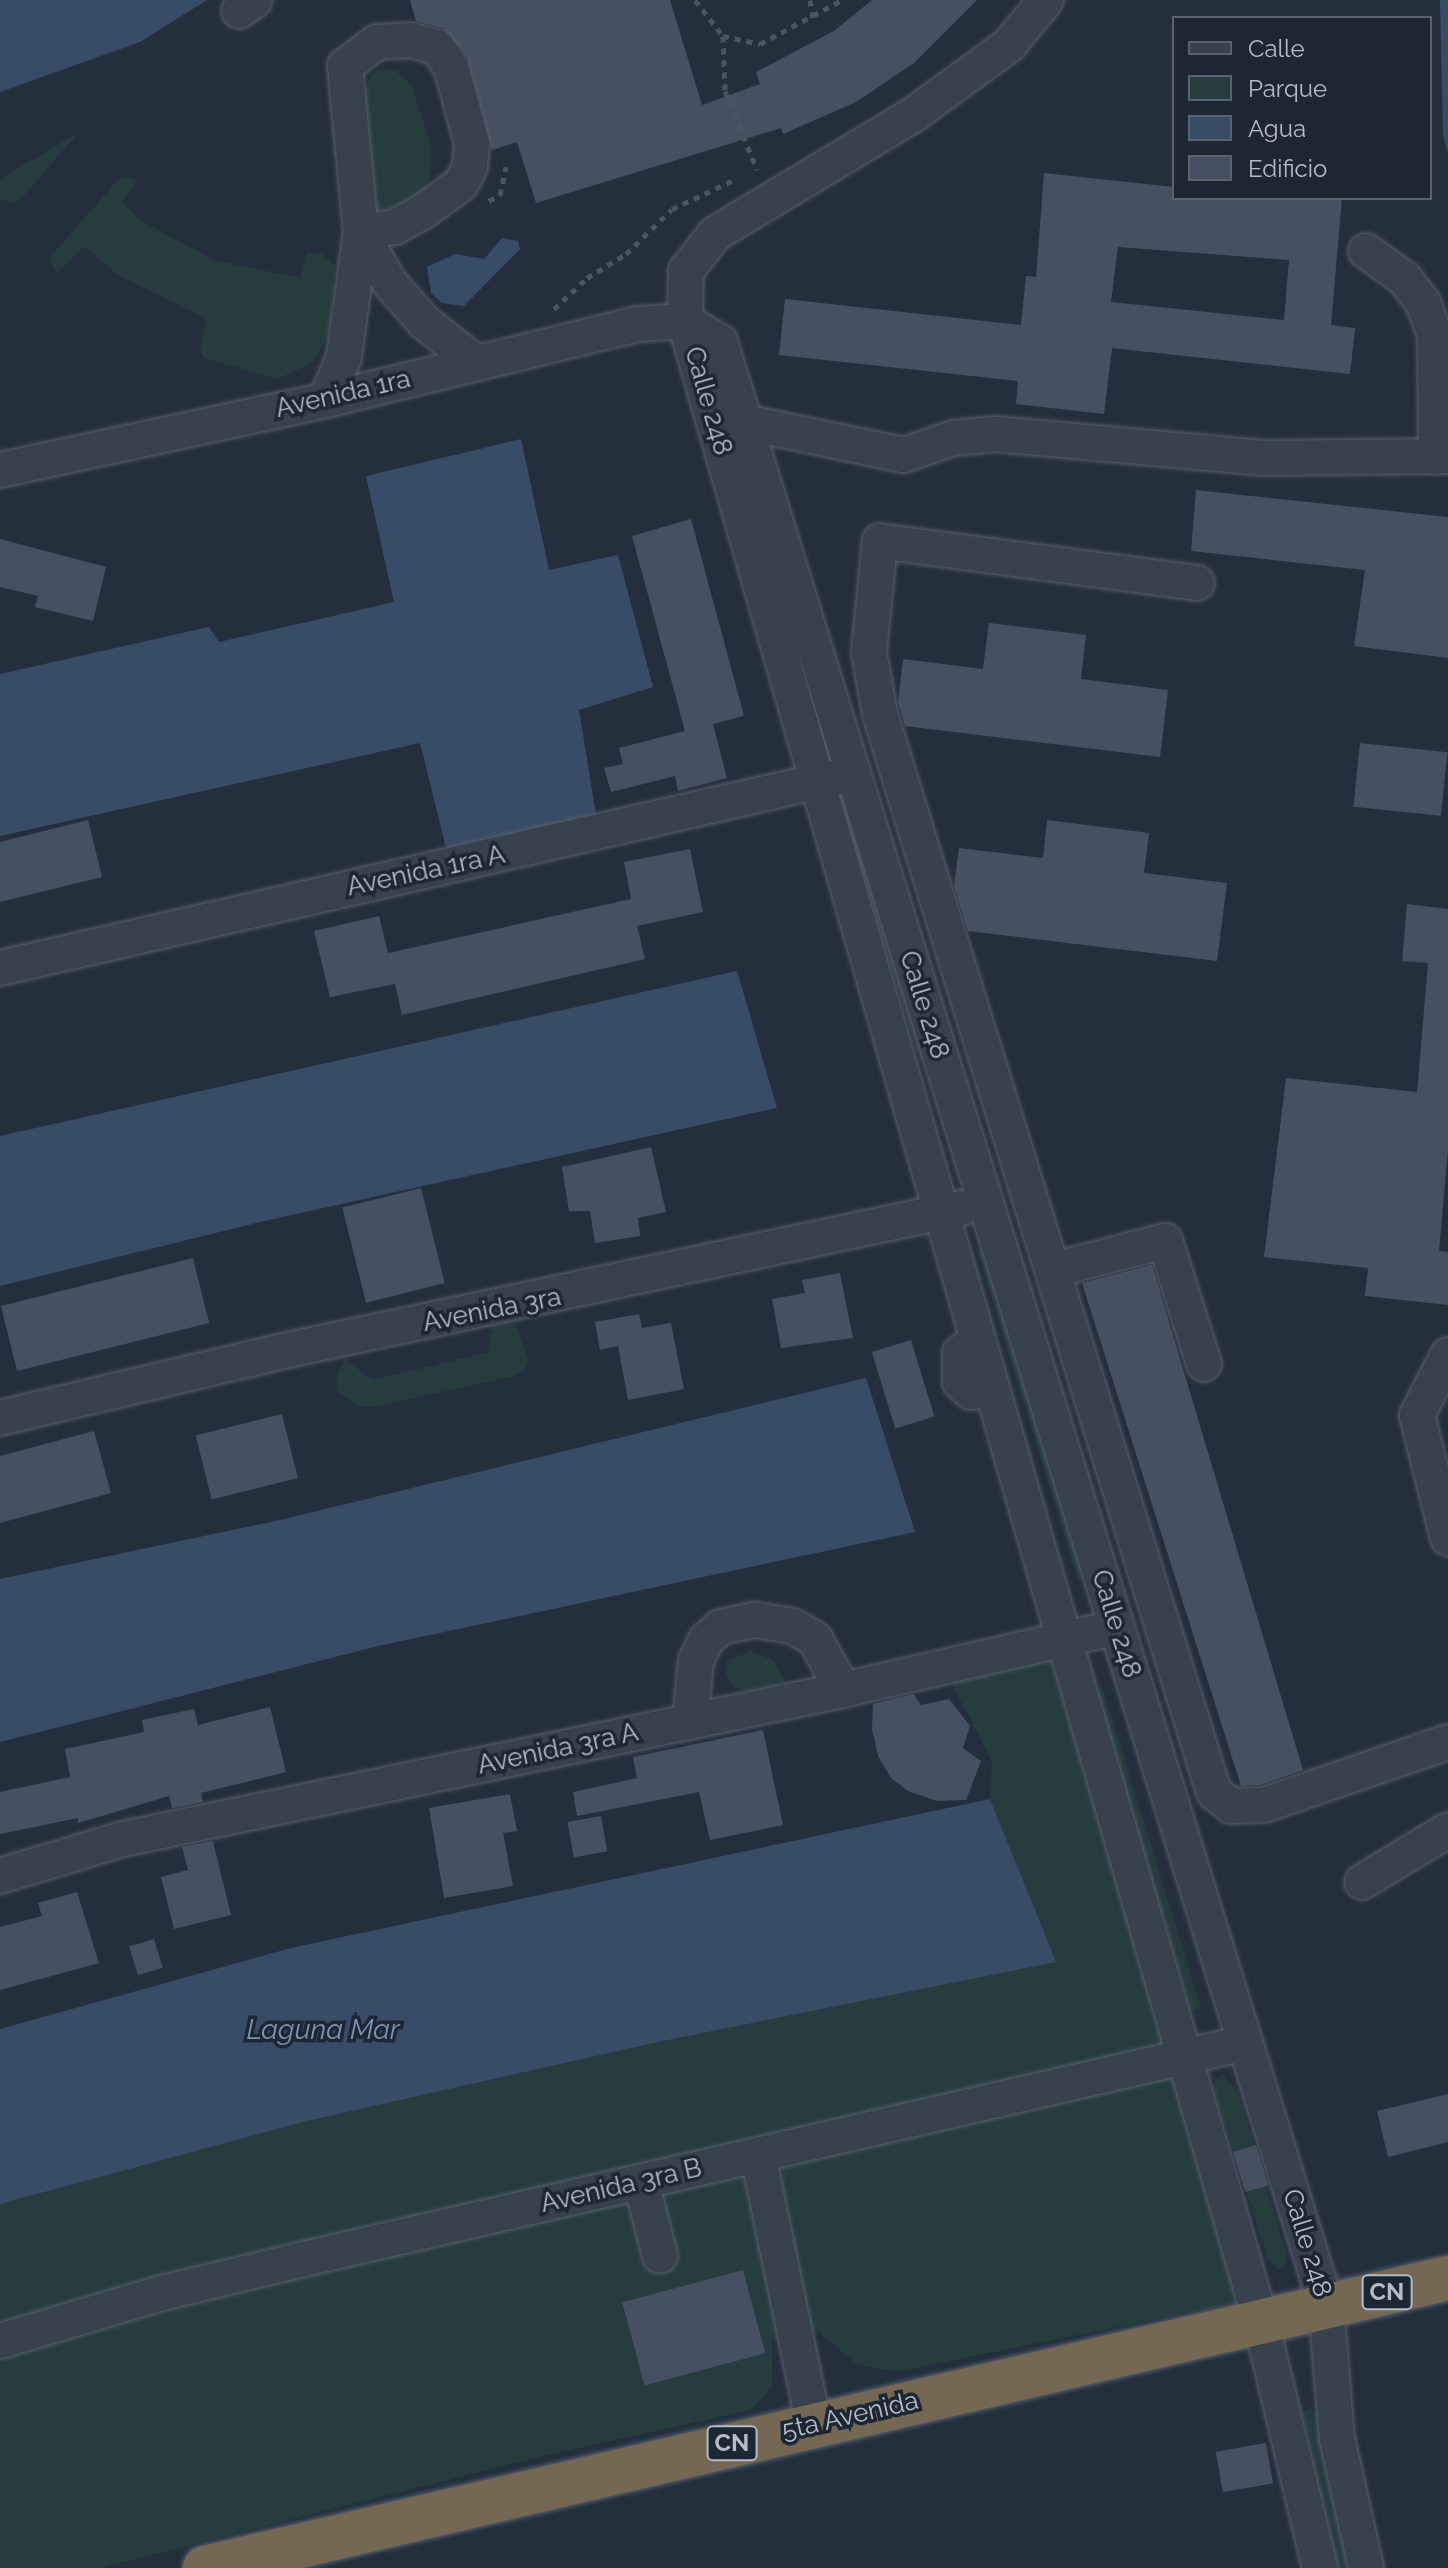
<!DOCTYPE html>
<style>
body{margin:0}
#map{position:relative;width:1448px;height:2568px;overflow:hidden;background:#242f3e;font-family:Raleway,sans-serif}
div>[style]{position:absolute}
[style*='--x']{left:calc(var(--x)*1px);top:calc(var(--y)*1px);width:calc(var(--w)*1px);rotate:calc(var(--a)*1deg)}
.green>*{inset:0;background:#263c3f;transform-origin:0 0}
.water>*{inset:0;background:#394c67}
.building>*{inset:0;background:#455162;transform-origin:0 0}
.path>*{height:5px;margin-top:-2.5px;transform-origin:0;background:repeating-linear-gradient(90deg,#44595c 0 6px,transparent 0 12px)}
.roads{filter:drop-shadow(0 0 2px #565f6c) drop-shadow(0 0 2px #565f6c)}
.minor>*{height:34px;margin:-17px;padding:0 17px;transform-origin:17px;border-radius:17px;background:#38414e}
.highway>*{height:44px;margin:-22px;padding:0 22px;transform-origin:22px;border-radius:22px;background:#746855}
span{translate:-50% -50%;white-space:nowrap;text-align:center;line-height:1.15;-webkit-text-stroke:7px #1d2633;paint-order:stroke}
.shield-label span{padding:2px 6px;background:#1d2633;border:2px solid;border-radius:6px;-webkit-text-stroke-width:0}
.shield-label{font-size:24px;color:#b4bcc9;font-weight:700}
.street-label{font-size:26px;color:#b4bcc9}
.water-label{font-size:28px;color:#7c92b1;font-style:italic}
.legend{position:absolute;left:1172px;top:16px;width:260px;height:184px;box-sizing:border-box;background:#1d2633;border:2px solid #59626f;margin:0;padding:10px 14px;list-style:none;font-size:24px;color:#b4bcc9}
.legend li{display:flex;align-items:center;gap:16px;height:40px}
.legend b{width:40px;border:2px solid #59626f}
</style>
<div id="map">
<div class="green">
<div style="clip-path:polygon(382px 68px,396px 71px,412px 86px,432px 150px,428px 188px,400px 211px,377px 214px,370px 207px,365px 94px,371px 74px)"></div>
<div style="clip-path:polygon(79px 132px,21px 199px,11px 203px,0 199px,0 179px)"></div>
<div style="clip-path:polygon(127px 177px,137px 181px,122px 201px,140px 220px,214px 260px,300px 278px,307px 253px,321px 253px,335px 265px,329px 333px,314px 362px,277px 379px,204px 358px,200px 350px,206px 318px,116px 274px,85px 246px,56px 273px,50px 257px,119px 179px)"></div>
<div style="left:856px;top:826px;width:243px;height:8px;rotate:73deg"></div>
<div style="left:984px;top:1249px;width:342px;height:7px;rotate:73deg"></div>
<div style="clip-path:polygon(505px 1322px,517px 1327px,528px 1360px,524px 1371px,510px 1377px,377px 1406px,360px 1406px,338px 1392px,336px 1380px,344px 1359px,373px 1380px,488px 1352px,492px 1328px)"></div>
<div style="clip-path:polygon(751px 1651px,773px 1660px,785px 1683px,747px 1691px,734px 1687px,726px 1673px,727px 1661px)"></div>
<div style="clip-path:polygon(1060px 1652px,1238px 2298px,1232px 2304px,895px 2372px,857px 2364px,816px 2330px,772px 2339px,772px 2387px,751px 2410px,543px 2456px,99px 2568px,0 2568px,0 2204px,303px 2122px,658px 2042px,1055px 1962px,990px 1799px,992px 1762px,947px 1674px)"></div>
<div style="left:1103px;top:1688px;width:335px;height:10px;rotate:73deg"></div>
<div style="clip-path:polygon(1222px 2075px,1237px 2089px,1287px 2256px,1285px 2266px,1278px 2270px,1268px 2259px,1215px 2093px,1215px 2079px)"></div>
<div style="clip-path:polygon(1309px 2408px,1317px 2414px,1351px 2568px,1338px 2568px,1303px 2414px)"></div>
</div>
<div class="water">
<div style="clip-path:polygon(0 0,207px 0,140px 42px,0 92px)"></div>
<div style="clip-path:polygon(1440px 0,1448px 0,1448px 153px,1443px 135px)"></div>
<div style="clip-path:polygon(502px 238px,518px 241px,520px 249px,464px 306px,442px 303px,431px 293px,427px 267px,455px 254px,484px 259px)"></div>
<div style="clip-path:polygon(521px 439px,549px 570px,618px 555px,653px 687px,579px 710px,596px 814px,446px 848px,420px 743px,0 836px,0 674px,209px 627px,219px 642px,394px 602px,366px 476px)"></div>
<div style="clip-path:polygon(737px 971px,777px 1108px,260px 1222px,0 1286px,0 1136px)"></div>
<div style="clip-path:polygon(866px 1378px,915px 1532px,378px 1646px,0 1742px,0 1579px,280px 1520px)"></div>
<div style="clip-path:polygon(990px 1799px,1056px 1962px,658px 2042px,303px 2122px,0 2204px,0 2029px,291px 1948px)"></div>
</div>
<div class="building">
<div style="clip-path:polygon(410px 0,670px 0,702px 105px,760px 84px,756px 72px,834px 31px,872px 0,977px 0,914px 63px,856px 102px,783px 134px,781px 128px,536px 203px,517px 142px,492px 150px,467px 56px,443px 28px,416px 21px)"></div>
<div style="clip-path:polygon(evenodd,1044px 173px,1174px 187px,1174px 198px,1342px 198px,1331px 325px,1355px 328px,1350px 374px,1112px 348px,1104px 414px,1016px 404px,1018px 381px,779px 355px,785px 299px,1021px 325px,1026px 276px,1036px 277px,1044px 173px,1118px 247px,1289px 260px,1284px 320px,1111px 302px,1118px 247px)"></div>
<div style="clip-path:polygon(1196px 490px,1448px 517px,1448px 658px,1354px 646px,1365px 570px,1191px 551px)"></div>
<div style="clip-path:polygon(691px 519px,744px 716px,713px 724px,727px 778px,678px 791px,675px 776px,611px 792px,604px 768px,623px 764px,619px 748px,685px 731px,632px 536px)"></div>
<div style="clip-path:polygon(0 539px,106px 567px,93px 621px,35px 607px,38px 596px,0 587px)"></div>
<div style="clip-path:polygon(989px 623px,1086px 635px,1081px 679px,1168px 690px,1160px 757px,905px 726px,898px 702px,903px 659px,983px 669px)"></div>
<div style="left:1360px;top:743px;width:88px;height:64px;rotate:6deg"></div>
<div style="clip-path:polygon(88px 820px,102px 877px,0 902px,0 842px)"></div>
<div style="clip-path:polygon(1047px 820px,1149px 833px,1144px 873px,1227px 883px,1217px 961px,968px 931px,954px 886px,959px 848px,1043px 858px)"></div>
<div style="clip-path:polygon(690px 849px,703px 912px,637px 926px,645px 959px,402px 1015px,395px 984px,330px 997px,314px 931px,379px 916px,388px 953px,631px 899px,624px 862px)"></div>
<div style="clip-path:polygon(1407px 904px,1448px 909px,1448px 1149px,1439px 1251px,1448px 1252px,1448px 1305px,1365px 1296px,1368px 1268px,1264px 1257px,1286px 1078px,1417px 1092px,1428px 963px,1402px 961px)"></div>
<div style="clip-path:polygon(651px 1147px,666px 1212px,638px 1218px,640px 1236px,595px 1243px,590px 1211px,569px 1211px,562px 1167px)"></div>
<div style="left:421px;top:1188px;width:98px;height:81px;rotate:76deg"></div>
<div style="left:193px;top:1258px;width:67px;height:198px;rotate:76deg"></div>
<div style="clip-path:polygon(1152px 1265px,1303px 1770px,1260px 1785px,1241px 1786px,1082px 1283px)"></div>
<div style="clip-path:polygon(840px 1273px,853px 1338px,781px 1348px,772px 1299px,805px 1293px,802px 1280px)"></div>
<div style="clip-path:polygon(639px 1314px,642px 1328px,671px 1323px,684px 1389px,628px 1400px,618px 1346px,600px 1350px,595px 1322px)"></div>
<div style="left:911px;top:1340px;width:80px;height:41px;rotate:73deg"></div>
<div style="left:282px;top:1414px;width:66px;height:89px;rotate:76deg"></div>
<div style="clip-path:polygon(94px 1431px,111px 1493px,0 1523px,0 1456px)"></div>
<div style="clip-path:polygon(914px 1694px,921px 1705px,949px 1699px,970px 1726px,963px 1748px,981px 1761px,966px 1800px,937px 1801px,908px 1791px,891px 1778px,878px 1756px,872px 1729px,873px 1704px)"></div>
<div style="clip-path:polygon(270px 1707px,286px 1772px,201px 1793px,203px 1802px,172px 1808px,169px 1796px,78px 1823px,78px 1818px,0 1834px,0 1792px,70px 1777px,65px 1749px,144px 1732px,142px 1720px,194px 1709px,198px 1725px)"></div>
<div style="clip-path:polygon(763px 1730px,783px 1825px,710px 1840px,699px 1792px,577px 1816px,573px 1792px,637px 1778px,633px 1757px)"></div>
<div style="clip-path:polygon(510px 1794px,517px 1831px,503px 1833px,513px 1886px,444px 1898px,429px 1808px)"></div>
<div style="left:601px;top:1816px;width:36px;height:34px;rotate:80deg"></div>
<div style="clip-path:polygon(213px 1841px,231px 1915px,174px 1929px,161px 1877px,188px 1870px,182px 1847px)"></div>
<div style="clip-path:polygon(77px 1892px,99px 1963px,0 1990px,0 1927px,42px 1916px,38px 1903px)"></div>
<div style="left:154px;top:1939px;width:30px;height:26px;rotate:73deg"></div>
<div style="clip-path:polygon(1448px 2094px,1448px 2142px,1388px 2157px,1377px 2111px)"></div>
<div style="left:1256px;top:2145px;width:42px;height:24px;rotate:73deg"></div>
<div style="left:743px;top:2270px;width:86px;height:125px;rotate:75deg"></div>
<div style="left:1266px;top:2443px;width:41px;height:51px;rotate:80deg"></div>
</div>
<div class="path">
<div style="--x:695;--y:0;--w:46;--a:52.1"></div>
<div style="--x:723;--y:36;--w:38;--a:12"></div>
<div style="--x:760;--y:44;--w:93;--a:-28.2"></div>
<div style="--x:810;--y:0;--w:20;--a:81"></div>
<div style="--x:723;--y:36;--w:55;--a:87.9"></div>
<div style="--x:725;--y:91;--w:85;--a:67.9"></div>
<div style="--x:489;--y:201;--w:13;--a:-29"></div>
<div style="--x:500;--y:195;--w:29;--a:-78"></div>
<div style="--x:554;--y:309;--w:45;--a:-43.2"></div>
<div style="--x:587;--y:278;--w:46;--a:-31.6"></div>
<div style="--x:626;--y:254;--w:64;--a:-44.4"></div>
<div style="--x:672;--y:209;--w:71;--a:-25.1"></div>
</div>
<div class="roads">
<div class="minor">
<div style="--x:239;--y:11;--w:19;--a:-35"></div>
<div style="--x:411;--y:40;--w:27;--a:15"></div>
<div style="--x:437;--y:47;--w:24;--a:55"></div>
<div style="--x:451;--y:67;--w:79;--a:74.6"></div>
<div style="--x:472;--y:143;--w:24;--a:95"></div>
<div style="--x:470;--y:167;--w:19;--a:118"></div>
<div style="--x:461;--y:184;--w:46;--a:143.9"></div>
<div style="--x:424;--y:211;--w:33;--a:151"></div>
<div style="--x:395;--y:227;--w:34;--a:172"></div>
<div style="--x:361;--y:232;--w:167;--a:-95.5"></div>
<div style="--x:345;--y:66;--w:40;--a:-37"></div>
<div style="--x:377;--y:42;--w:34;--a:-3"></div>
<div style="--x:1366;--y:251;--w:48;--a:35.7"></div>
<div style="--x:1405;--y:279;--w:30;--a:53"></div>
<div style="--x:1423;--y:303;--w:33;--a:69"></div>
<div style="--x:1435;--y:334;--w:123;--a:89.5"></div>
<div style="--x:326;--y:400;--w:47;--a:-67.3"></div>
<div style="--x:344;--y:357;--w:126;--a:-82.3"></div>
<div style="--x:361;--y:232;--w:57;--a:60.8"></div>
<div style="--x:389;--y:282;--w:53;--a:48.8"></div>
<div style="--x:424;--y:322;--w:65;--a:38.1"></div>
<div style="--x:744;--y:422;--w:163;--a:11.7"></div>
<div style="--x:904;--y:455;--w:52;--a:-19.1"></div>
<div style="--x:953;--y:438;--w:42;--a:-5.4"></div>
<div style="--x:995;--y:434;--w:270;--a:5.1"></div>
<div style="--x:1264;--y:458;--w:184;--a:-0.6"></div>
<div style="--x:0;--y:470;--w:333;--a:-12.1"></div>
<div style="--x:326;--y:400;--w:320;--a:-13.7"></div>
<div style="--x:637;--y:324;--w:48;--a:-3.6"></div>
<div style="--x:685;--y:321;--w:50;--a:-88.9"></div>
<div style="--x:686;--y:271;--w:47;--a:-51.9"></div>
<div style="--x:715;--y:234;--w:231;--a:-31"></div>
<div style="--x:913;--y:115;--w:119;--a:-36.1"></div>
<div style="--x:1009;--y:45;--w:58;--a:-50.6"></div>
<div style="--x:1197;--y:583;--w:320;--a:-172.5"></div>
<div style="--x:880;--y:541;--w:112;--a:95.7"></div>
<div style="--x:869;--y:652;--w:63;--a:79.9"></div>
<div style="--x:880;--y:714;--w:1129;--a:72.79"></div>
<div style="--x:1214;--y:1792;--w:22;--a:39"></div>
<div style="--x:1231;--y:1806;--w:33;--a:-2"></div>
<div style="--x:1264;--y:1805;--w:194;--a:-18.9"></div>
<div style="--x:0;--y:968;--w:863;--a:-12.86"></div>
<div style="--x:1053;--y:1270;--w:116;--a:-14.5"></div>
<div style="--x:1165;--y:1241;--w:129;--a:72.4"></div>
<div style="--x:978;--y:1340;--w:22;--a:144"></div>
<div style="--x:960;--y:1353;--w:29;--a:90"></div>
<div style="--x:960;--y:1382;--w:15;--a:42"></div>
<div style="--x:971;--y:1392;--w:21;--a:-8"></div>
<div style="--x:1448;--y:1355;--w:68;--a:117.3"></div>
<div style="--x:1417;--y:1415;--w:127;--a:75.9"></div>
<div style="--x:0;--y:1418;--w:291;--a:-13.3"></div>
<div style="--x:283;--y:1351;--w:693;--a:-11.91"></div>
<div style="--x:690;--y:1722;--w:61;--a:-84.4"></div>
<div style="--x:696;--y:1661;--w:23;--a:-65"></div>
<div style="--x:706;--y:1640;--w:20;--a:-41"></div>
<div style="--x:721;--y:1627;--w:35;--a:-12"></div>
<div style="--x:755;--y:1620;--w:37;--a:9"></div>
<div style="--x:792;--y:1626;--w:26;--a:29"></div>
<div style="--x:815;--y:1639;--w:58;--a:61.2"></div>
<div style="--x:0;--y:1876;--w:128;--a:-16.7"></div>
<div style="--x:123;--y:1839;--w:735;--a:-11.69"></div>
<div style="--x:843;--y:1690;--w:281;--a:-12.9"></div>
<div style="--x:1362;--y:1882;--w:100;--a:-31.2"></div>
<div style="--x:758;--y:2155;--w:276;--a:78.3"></div>
<div style="--x:641;--y:2182;--w:76;--a:75.6"></div>
<div style="--x:0;--y:2341;--w:169;--a:-16.5"></div>
<div style="--x:162;--y:2293;--w:146;--a:-13.5"></div>
<div style="--x:304;--y:2259;--w:965;--a:-12.93"></div>
<div style="--x:1320;--y:2568;--w:256;--a:-103.5"></div>
<div style="--x:1260;--y:2319;--w:2079;--a:-106.06"></div>
<div style="--x:685;--y:321;--w:41;--a:31"></div>
<div style="--x:720;--y:342;--w:2054;--a:72.84"></div>
<div style="--x:1326;--y:2305;--w:133;--a:85.3"></div>
<div style="--x:1337;--y:2438;--w:133;--a:77.4"></div>
</div>
<div class="highway">
<div style="--x:205;--y:2568;--w:1276;--a:-13.13"></div>
</div>
</div>
<div class="shield-label">
<span style="left:1387px;top:2292px">CN</span>
<span style="left:732px;top:2443px">CN</span>
</div>
<div class="street-label">
<span style="left:343px;top:394px;rotate:-13deg">Avenida 1ra</span>
<span style="left:708px;top:401px;rotate:74deg">Calle 248</span>
<span style="left:426px;top:871px;rotate:-12deg">Avenida 1ra A</span>
<span style="left:924px;top:1005px;rotate:73deg">Calle 248</span>
<span style="left:492px;top:1310px;rotate:-11deg">Avenida 3ra</span>
<span style="left:1116px;top:1624px;rotate:73deg">Calle 248</span>
<span style="left:558px;top:1749px;rotate:-12deg">Avenida 3ra A</span>
<span style="left:621px;top:2186px;rotate:-13deg">Avenida 3ra B</span>
<span style="left:1307px;top:2243px;rotate:73deg">Calle 248</span>
<span style="left:850px;top:2416px;rotate:-13deg">5ta Avenida</span>
</div>
<div class="water-label">
<span style="left:323px;top:2030px">Laguna Mar</span>
</div>
<ul class="legend">
<li><b style="height:10px;background:#38414e"></b>Calle</li>
<li><b style="height:22px;background:#263c3f"></b>Parque</li>
<li><b style="height:22px;background:#394c67"></b>Agua</li>
<li><b style="height:22px;background:#455162"></b>Edificio</li>
</ul>
</div>
